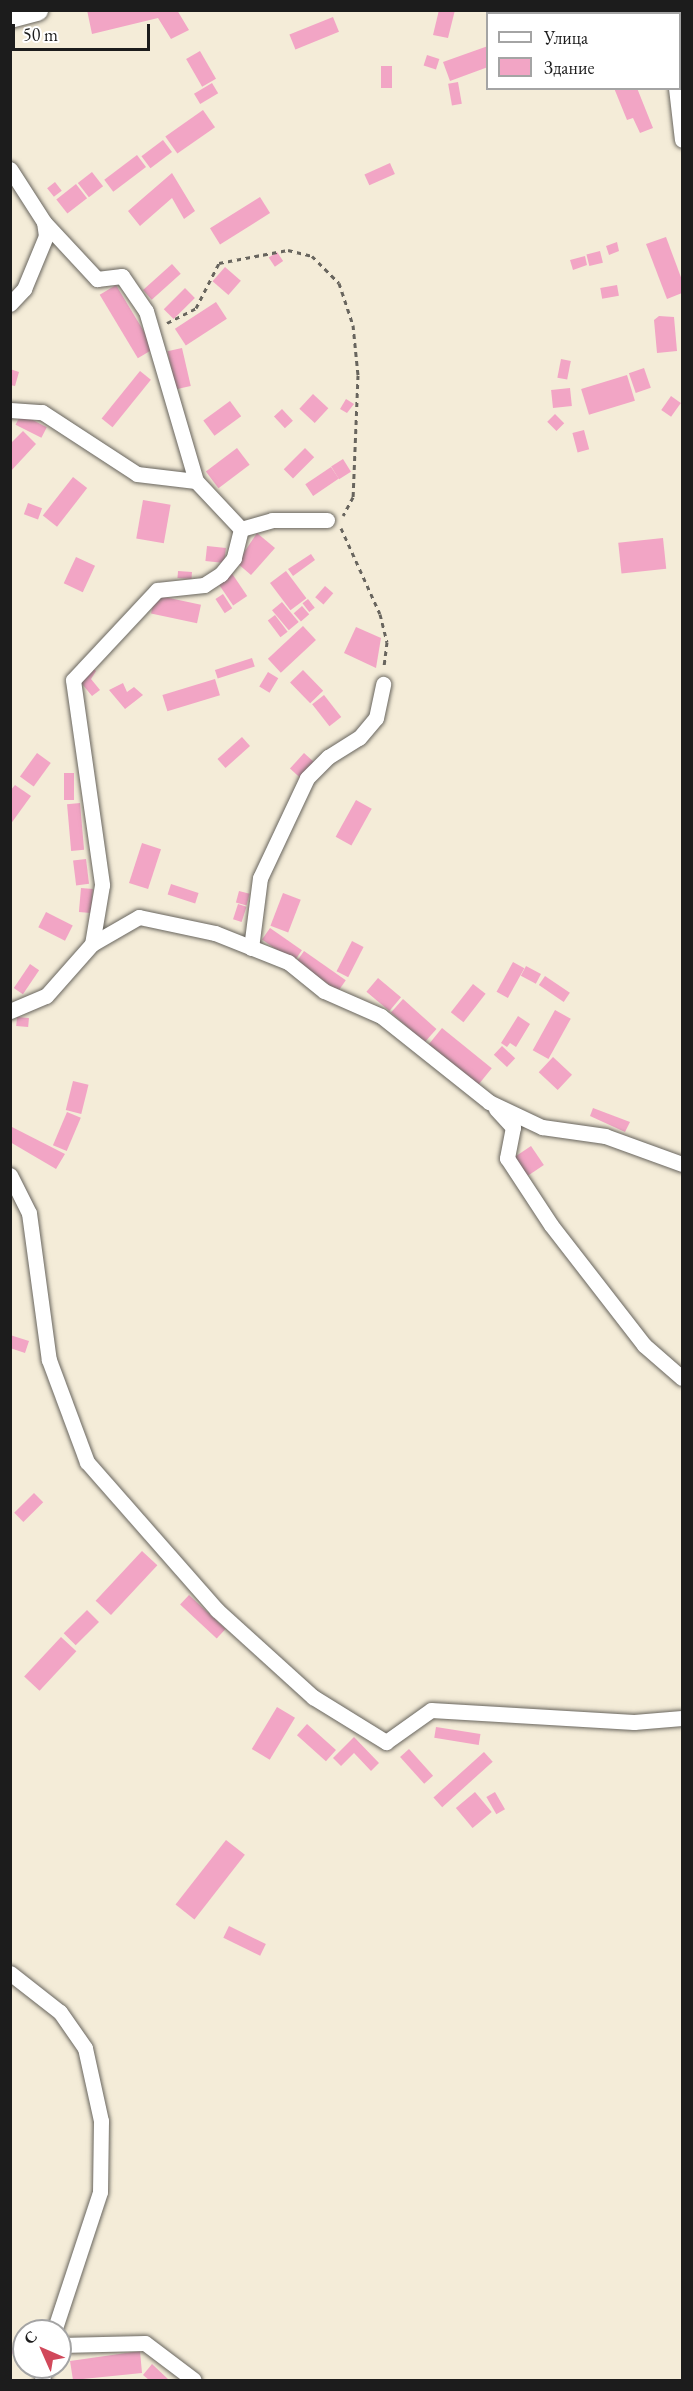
<!DOCTYPE html>
<meta charset="utf-8">
<style>
body{margin:0}
#map{position:relative;width:693px;height:2391px;overflow:hidden;background:#f4ecd8;font-family:"EB Garamond",serif}
div>[style]{position:absolute}
[style*='--x']{left:calc(var(--x)*1px);top:calc(var(--y)*1px);width:calc(var(--w)*1px);rotate:calc(var(--a)*1deg)}
.building>*{inset:0;background:#f2a5c5;transform-origin:0 0}
.path>*{height:3px;margin-top:-1.5px;transform-origin:0;background:repeating-linear-gradient(90deg,#68655e 0 4.5px,transparent 0 9px)}
.roads{filter:drop-shadow(0 0 2px #68655e) drop-shadow(0 0 2px #68655e)}
.street>*{height:15px;margin:-7.5px;padding:0 7.5px;transform-origin:7.5px;border-radius:7.5px;background:#fff}
.secondary>*{height:21px;margin:-10.5px;padding:0 10.5px;transform-origin:10.5px;border-radius:10.5px;background:#fff}
span{translate:-50% -50%;white-space:nowrap;text-align:center;line-height:1.15;-webkit-text-stroke:4.5px #fff;paint-order:stroke}
.frame{position:absolute;inset:0;border:12px solid #1c1c1c;pointer-events:none}
.legend{position:absolute;left:486px;top:12px;width:195px;height:78px;box-sizing:border-box;background:#fff;border:2px solid #a4a4a4;margin:0;padding:8px 10px;list-style:none;font-size:18px;color:#1c1c1c}
.legend li{display:flex;align-items:center;gap:12px;height:30px}
.legend b{width:30px;border:2px solid #a4a4a4}
.north{position:absolute;left:12px;top:2319px;width:60px;height:60px;box-sizing:border-box;background:#fff;border:2px solid #a4a4a4;border-radius:50%;rotate:315deg;font-size:16px;font-weight:700;line-height:24px;text-align:center;color:#1c1c1c}
.north::after{content:'';display:block;margin:auto;width:21px;height:27px;background:#d1495b;clip-path:polygon(50% 0,100% 100%,50% 72%,0 100%)}
.scale{position:absolute;left:12px;top:24px;width:138px;height:27px;box-sizing:border-box;border:3px solid #1c1c1c;border-top:0;padding-left:8px;font-size:18px;line-height:21px;white-space:nowrap;color:#1c1c1c;-webkit-text-stroke:4px #fff;paint-order:stroke}
</style>
<div id="map">
<div class="building">
<div style="clip-path:polygon(87px 10px,177px 10px,189px 30px,171px 39px,158px 18px,92px 34px)"></div>
<div style="clip-path:polygon(439px 10px,455px 10px,448px 38px,433px 35px)"></div>
<div style="clip-path:polygon(526px 10px,552px 10px,561px 12px,525px 14px)"></div>
<div style="left:333px;top:17px;width:16px;height:47px;rotate:68deg"></div>
<div style="clip-path:polygon(488px 46px,488px 67px,450px 81px,443px 62px)"></div>
<div style="left:200px;top:51px;width:32px;height:16px;rotate:60deg"></div>
<div style="left:427px;top:55px;width:13px;height:11px;rotate:18deg"></div>
<div style="left:381px;top:66px;width:11px;height:22px"></div>
<div style="left:458px;top:82px;width:22px;height:10px;rotate:80deg"></div>
<div style="left:212px;top:83px;width:12px;height:21px;rotate:59deg"></div>
<div style="clip-path:polygon(614px 88px,637px 88px,653px 128px,640px 133px,633px 118px,627px 120px)"></div>
<div style="left:203px;top:110px;width:21px;height:46px;rotate:55deg"></div>
<div style="left:163px;top:140px;width:15px;height:27px;rotate:53deg"></div>
<div style="left:137px;top:155px;width:15px;height:41px;rotate:53deg"></div>
<div style="left:390px;top:163px;width:12px;height:28px;rotate:66deg"></div>
<div style="left:92px;top:172px;width:18px;height:18px;rotate:52deg"></div>
<div style="clip-path:polygon(172px 173px,195px 211px,184px 219px,172px 198px,140px 226px,128px 211px)"></div>
<div style="left:55px;top:182px;width:11px;height:10px;rotate:52deg"></div>
<div style="left:76px;top:184px;width:18px;height:25px;rotate:52deg"></div>
<div style="left:260px;top:197px;width:19px;height:59px;rotate:58deg"></div>
<div style="clip-path:polygon(666px 237px,682px 280px,682px 293px,667px 299px,646px 244px)"></div>
<div style="clip-path:polygon(617px 242px,619px 251px,609px 255px,606px 246px)"></div>
<div style="left:600px;top:251px;width:12px;height:14px;rotate:76deg"></div>
<div style="left:277px;top:252px;width:11px;height:10px;rotate:56deg"></div>
<div style="clip-path:polygon(585px 256px,587px 265px,573px 270px,570px 260px)"></div>
<div style="left:172px;top:264px;width:13px;height:39px;rotate:48deg"></div>
<div style="left:225px;top:267px;width:21px;height:19px;rotate:41deg"></div>
<div style="left:116px;top:285px;width:74px;height:19px;rotate:59deg"></div>
<div style="left:617px;top:285px;width:11px;height:17px;rotate:80deg"></div>
<div style="left:185px;top:288px;width:14px;height:30px;rotate:45deg"></div>
<div style="left:216px;top:302px;width:20px;height:49px;rotate:57deg"></div>
<div style="clip-path:polygon(659px 316px,674px 317px,677px 351px,657px 353px,654px 320px)"></div>
<div style="left:182px;top:348px;width:39px;height:15px;rotate:77deg"></div>
<div style="left:561px;top:359px;width:10px;height:19px;rotate:11deg"></div>
<div style="left:644px;top:368px;width:21px;height:16px;rotate:71deg"></div>
<div style="clip-path:polygon(10px 369px,19px 372px,15px 386px,10px 385px)"></div>
<div style="left:140px;top:371px;width:14px;height:61px;rotate:39deg"></div>
<div style="left:627px;top:375px;width:27px;height:48px;rotate:73deg"></div>
<div style="left:570px;top:388px;width:18px;height:19px;rotate:84deg"></div>
<div style="left:313px;top:394px;width:21px;height:20px;rotate:43deg"></div>
<div style="left:671px;top:396px;width:12px;height:17px;rotate:35deg"></div>
<div style="clip-path:polygon(346px 399px,354px 404px,347px 413px,340px 409px)"></div>
<div style="left:230px;top:401px;width:19px;height:33px;rotate:54deg"></div>
<div style="left:282px;top:409px;width:16px;height:11px;rotate:47deg"></div>
<div style="left:21px;top:414px;width:29px;height:12px;rotate:27deg"></div>
<div style="left:555px;top:414px;width:13px;height:11px;rotate:45deg"></div>
<div style="left:584px;top:430px;width:20px;height:12px;rotate:75deg"></div>
<div style="clip-path:polygon(23px 431px,36px 444px,10px 472px,10px 444px)"></div>
<div style="left:237px;top:448px;width:21px;height:39px;rotate:53deg"></div>
<div style="left:305px;top:448px;width:13px;height:30px;rotate:45deg"></div>
<div style="left:343px;top:459px;width:15px;height:14px;rotate:58deg"></div>
<div style="left:331px;top:467px;width:14px;height:31px;rotate:56deg"></div>
<div style="left:73px;top:477px;width:18px;height:49px;rotate:38deg"></div>
<div style="left:143px;top:500px;width:28px;height:39px;rotate:10deg"></div>
<div style="left:28px;top:503px;width:15px;height:12px;rotate:20deg"></div>
<div style="clip-path:polygon(257px 533px,275px 548px,251px 575px,237px 563px)"></div>
<div style="left:663px;top:538px;width:31px;height:45px;rotate:84deg"></div>
<div style="left:207px;top:546px;width:19px;height:15px;rotate:6deg"></div>
<div style="clip-path:polygon(311px 554px,315px 560px,293px 576px,288px 569px)"></div>
<div style="left:76px;top:557px;width:21px;height:29px;rotate:25deg"></div>
<div style="left:178px;top:571px;width:14px;height:7px;rotate:4deg"></div>
<div style="left:286px;top:571px;width:34px;height:20px;rotate:53deg"></div>
<div style="left:231px;top:572px;width:29px;height:17px;rotate:56deg"></div>
<div style="left:325px;top:586px;width:11px;height:15px;rotate:41deg"></div>
<div style="left:223px;top:594px;width:17px;height:9px;rotate:57deg"></div>
<div style="left:155px;top:595px;width:47px;height:19px;rotate:12deg"></div>
<div style="left:308px;top:599px;width:11px;height:7px;rotate:52deg"></div>
<div style="left:282px;top:602px;width:26px;height:13px;rotate:50deg"></div>
<div style="left:302px;top:606px;width:11px;height:11px;rotate:49deg"></div>
<div style="left:275px;top:615px;width:21px;height:9px;rotate:53deg"></div>
<div style="left:303px;top:626px;width:19px;height:48px;rotate:47deg"></div>
<div style="clip-path:polygon(356px 627px,381px 638px,376px 668px,344px 653px)"></div>
<div style="left:252px;top:658px;width:9px;height:39px;rotate:72deg"></div>
<div style="clip-path:polygon(88px 665px,96px 671px,91px 679px,100px 690px,92px 696px,78px 679px)"></div>
<div style="left:303px;top:670px;width:29px;height:18px;rotate:46deg"></div>
<div style="left:268px;top:672px;width:12px;height:17px;rotate:31deg"></div>
<div style="left:215px;top:679px;width:17px;height:55px;rotate:73deg"></div>
<div style="clip-path:polygon(123px 683px,127px 692px,134px 687px,143px 695px,125px 709px,109px 690px)"></div>
<div style="left:324px;top:695px;width:28px;height:15px;rotate:52deg"></div>
<div style="left:242px;top:737px;width:12px;height:33px;rotate:48deg"></div>
<div style="left:37px;top:753px;width:17px;height:29px;rotate:36deg"></div>
<div style="left:304px;top:753px;width:13px;height:21px;rotate:42deg"></div>
<div style="left:64px;top:773px;width:10px;height:27px"></div>
<div style="clip-path:polygon(15px 785px,31px 796px,10px 825px,10px 791px)"></div>
<div style="left:356px;top:800px;width:18px;height:42px;rotate:29deg"></div>
<div style="left:80px;top:803px;width:47px;height:13px;rotate:85deg"></div>
<div style="left:142px;top:843px;width:20px;height:42px;rotate:18deg"></div>
<div style="left:86px;top:859px;width:25px;height:13px;rotate:83deg"></div>
<div style="left:171px;top:884px;width:29px;height:11px;rotate:18deg"></div>
<div style="left:81px;top:888px;width:12px;height:24px;rotate:5deg"></div>
<div style="left:239px;top:891px;width:11px;height:12px;rotate:15deg"></div>
<div style="left:283px;top:893px;width:19px;height:35px;rotate:21deg"></div>
<div style="left:238px;top:904px;width:9px;height:16px;rotate:18deg"></div>
<div style="left:46px;top:912px;width:30px;height:17px;rotate:27deg"></div>
<div style="left:270px;top:928px;width:39px;height:14px;rotate:35deg"></div>
<div style="left:352px;top:941px;width:13px;height:34px;rotate:27deg"></div>
<div style="left:304px;top:951px;width:51px;height:13px;rotate:35deg"></div>
<div style="left:513px;top:962px;width:13px;height:34px;rotate:29deg"></div>
<div style="left:30px;top:964px;width:11px;height:29px;rotate:34deg"></div>
<div style="left:526px;top:966px;width:17px;height:11px;rotate:28deg"></div>
<div style="left:545px;top:976px;width:30px;height:11px;rotate:34deg"></div>
<div style="left:378px;top:978px;width:30px;height:18px;rotate:40deg"></div>
<div style="left:473px;top:984px;width:16px;height:36px;rotate:38deg"></div>
<div style="left:403px;top:999px;width:45px;height:18px;rotate:42deg"></div>
<div style="left:555px;top:1010px;width:18px;height:46px;rotate:29deg"></div>
<div style="clip-path:polygon(518px 1016px,530px 1024px,516px 1047px,510px 1043px,507px 1047px,501px 1043px)"></div>
<div style="left:17px;top:1017px;width:12px;height:9px;rotate:5deg"></div>
<div style="left:442px;top:1028px;width:64px;height:21px;rotate:39deg"></div>
<div style="left:502px;top:1046px;width:18px;height:12px;rotate:43deg"></div>
<div style="left:553px;top:1057px;width:26px;height:21px;rotate:43deg"></div>
<div style="left:73px;top:1081px;width:16px;height:30px;rotate:14deg"></div>
<div style="clip-path:polygon(593px 1108px,630px 1122px,625px 1132px,590px 1116px)"></div>
<div style="left:67px;top:1112px;width:15px;height:36px;rotate:23deg"></div>
<div style="clip-path:polygon(10px 1126px,65px 1154px,56px 1169px,10px 1142px)"></div>
<div style="left:531px;top:1146px;width:23px;height:22px;rotate:56deg"></div>
<div style="clip-path:polygon(10px 1335px,29px 1341px,25px 1353px,10px 1348px)"></div>
<div style="left:34px;top:1493px;width:13px;height:28px;rotate:45deg"></div>
<div style="left:142px;top:1551px;width:21px;height:68px;rotate:43deg"></div>
<div style="left:189px;top:1595px;width:50px;height:13px;rotate:43deg"></div>
<div style="left:87px;top:1610px;width:17px;height:33px;rotate:45deg"></div>
<div style="left:61px;top:1637px;width:21px;height:54px;rotate:43deg"></div>
<div style="left:277px;top:1707px;width:21px;height:49px;rotate:31deg"></div>
<div style="left:307px;top:1724px;width:39px;height:15px;rotate:42deg"></div>
<div style="left:436px;top:1727px;width:45px;height:11px;rotate:9deg"></div>
<div style="clip-path:polygon(354px 1737px,379px 1763px,371px 1771px,354px 1753px,341px 1766px,333px 1758px)"></div>
<div style="left:409px;top:1749px;width:36px;height:12px;rotate:48deg"></div>
<div style="left:484px;top:1752px;width:13px;height:68px;rotate:48deg"></div>
<div style="left:475px;top:1792px;width:26px;height:25px;rotate:50deg"></div>
<div style="left:495px;top:1792px;width:20px;height:10px;rotate:60deg"></div>
<div style="left:226px;top:1840px;width:24px;height:82px;rotate:38deg"></div>
<div style="left:229px;top:1926px;width:41px;height:13px;rotate:26deg"></div>
<div style="clip-path:polygon(18px 2339px,24px 2342px,24px 2359px,11px 2353px)"></div>
<div style="clip-path:polygon(140px 2351px,142px 2373px,73px 2380px,70px 2361px)"></div>
<div style="clip-path:polygon(152px 2364px,169px 2380px,149px 2380px,143px 2375px)"></div>
</div>
<div class="path">
<div style="--x:167;--y:323;--w:33;--a:-27"></div>
<div style="--x:196;--y:308;--w:51;--a:-62.9"></div>
<div style="--x:219;--y:263;--w:70;--a:-10.7"></div>
<div style="--x:288;--y:250;--w:25;--a:14"></div>
<div style="--x:312;--y:256;--w:38;--a:45"></div>
<div style="--x:339;--y:283;--w:44;--a:71.6"></div>
<div style="--x:353;--y:325;--w:50;--a:84.3"></div>
<div style="--x:358;--y:375;--w:122;--a:92.3"></div>
<div style="--x:353;--y:497;--w:21;--a:118"></div>
<div style="--x:341;--y:528;--w:94;--a:65.6"></div>
<div style="--x:380;--y:614;--w:29;--a:76"></div>
<div style="--x:387;--y:642;--w:26;--a:97"></div>
</div>
<div class="roads">
<div class="street">
<div style="--x:656;--y:10;--w:4;--a:76"></div>
<div style="--x:676;--y:88;--w:52;--a:83.4"></div>
<div style="--x:10;--y:169;--w:63;--a:57.3"></div>
<div style="--x:44;--y:222;--w:78;--a:47.1"></div>
<div style="--x:97;--y:279;--w:25;--a:-7"></div>
<div style="--x:122;--y:276;--w:42;--a:55.6"></div>
<div style="--x:146;--y:311;--w:177;--a:73.6"></div>
<div style="--x:196;--y:481;--w:66;--a:46.8"></div>
<div style="--x:241;--y:529;--w:30;--a:104"></div>
<div style="--x:234;--y:558;--w:21;--a:129"></div>
<div style="--x:221;--y:574;--w:20;--a:147"></div>
<div style="--x:204;--y:585;--w:47;--a:173.9"></div>
<div style="--x:157;--y:590;--w:123;--a:133"></div>
<div style="--x:73;--y:680;--w:207;--a:81.9"></div>
<div style="--x:102;--y:885;--w:60;--a:99.6"></div>
<div style="--x:10;--y:304;--w:21;--a:-47"></div>
<div style="--x:24;--y:289;--w:57;--a:-67.5"></div>
<div style="--x:46;--y:236;--w:14;--a:-98"></div>
<div style="--x:10;--y:410;--w:32;--a:4"></div>
<div style="--x:42;--y:412;--w:113;--a:33.1"></div>
<div style="--x:137;--y:474;--w:59;--a:6.8"></div>
<div style="--x:241;--y:529;--w:32;--a:-16"></div>
<div style="--x:272;--y:520;--w:55;--a:0"></div>
<div style="--x:251;--y:948;--w:71;--a:-82.7"></div>
<div style="--x:260;--y:878;--w:110;--a:-64.8"></div>
<div style="--x:307;--y:778;--w:30;--a:-45"></div>
<div style="--x:328;--y:757;--w:36;--a:-32"></div>
<div style="--x:359;--y:738;--w:26;--a:-50"></div>
<div style="--x:376;--y:718;--w:35;--a:-78"></div>
<div style="--x:10;--y:1011;--w:39;--a:-23"></div>
<div style="--x:46;--y:996;--w:69;--a:-48.5"></div>
<div style="--x:92;--y:944;--w:54;--a:-29.9"></div>
<div style="--x:139;--y:917;--w:78;--a:11.9"></div>
<div style="--x:215;--y:933;--w:79;--a:21.7"></div>
<div style="--x:288;--y:962;--w:46;--a:38.9"></div>
<div style="--x:324;--y:991;--w:62;--a:23.7"></div>
<div style="--x:381;--y:1016;--w:138;--a:38.5"></div>
<div style="--x:489;--y:1102;--w:59;--a:25.3"></div>
<div style="--x:542;--y:1127;--w:64;--a:8.1"></div>
<div style="--x:605;--y:1136;--w:82;--a:20"></div>
<div style="--x:496;--y:1109;--w:25;--a:47"></div>
<div style="--x:513;--y:1127;--w:32;--a:101"></div>
<div style="--x:507;--y:1158;--w:80;--a:56.7"></div>
<div style="--x:551;--y:1225;--w:152;--a:52.2"></div>
<div style="--x:644;--y:1345;--w:50;--a:41"></div>
<div style="--x:10;--y:1175;--w:42;--a:63.4"></div>
<div style="--x:29;--y:1213;--w:148;--a:82.3"></div>
<div style="--x:49;--y:1360;--w:109;--a:69.6"></div>
<div style="--x:87;--y:1462;--w:197;--a:48.7"></div>
<div style="--x:217;--y:1610;--w:130;--a:42.2"></div>
<div style="--x:313;--y:1697;--w:86;--a:31.7"></div>
<div style="--x:386;--y:1742;--w:55;--a:-35.4"></div>
<div style="--x:431;--y:1710;--w:203;--a:3.4"></div>
<div style="--x:634;--y:1722;--w:48;--a:-4.8"></div>
<div style="--x:10;--y:1973;--w:63;--a:38"></div>
<div style="--x:60;--y:2012;--w:44;--a:55.2"></div>
<div style="--x:85;--y:2048;--w:75;--a:77.6"></div>
<div style="--x:101;--y:2121;--w:71;--a:90.8"></div>
<div style="--x:100;--y:2192;--w:146;--a:108.3"></div>
<div style="--x:60;--y:2345;--w:85;--a:-1.3"></div>
<div style="--x:145;--y:2343;--w:61;--a:37.1"></div>
<div style="--x:42;--y:2380;--w:13;--a:-77"></div>
</div>
<div class="secondary">
<div style="--x:10;--y:17;--w:28;--a:-15"></div>
</div>
</div>
<div class="frame"></div>
<ul class="legend">
<li><b style="height:8px;background:#fff"></b>Улица</li>
<li><b style="height:16px;background:#f2a5c5"></b>Здание</li>
</ul>
<div class="north">С</div>
<div class="scale">50 m</div>
</div>
